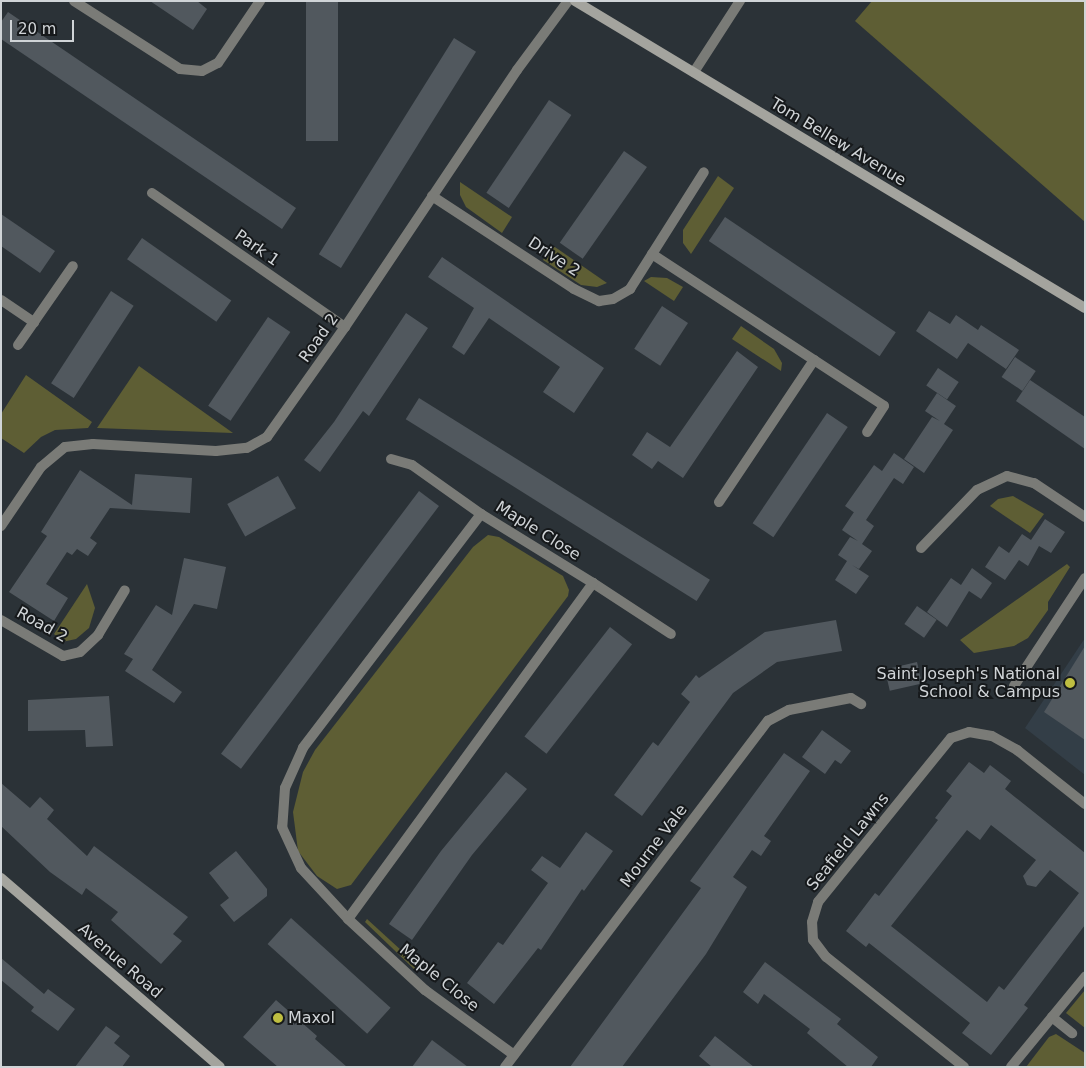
<!DOCTYPE html>
<style>
body{margin:0}
#map{position:relative;width:1086px;height:1068px;overflow:hidden;background:#2b3237;font-family:"DejaVu Sans",sans-serif}
div>[style]{position:absolute}
[style*='--x']{left:calc(var(--x)*1px);top:calc(var(--y)*1px);width:calc(var(--w)*1px);rotate:calc(var(--a)*1deg)}
.built>*{inset:0;background:#333e47}
.green>*{inset:0;background:#5e5e34}
.building>*{inset:0;background:#51585e;transform-origin:0 0}
.street>*{height:10px;margin:-5px;padding:0 5px;transform-origin:5px;border-radius:5px;background:#7a7b77}
.secondary>*{height:10px;margin:-5px;padding:0 5px;transform-origin:5px;border-radius:5px;background:#a4a49e}
.dots>*{width:14px;height:14px;translate:-50% -50%;box-sizing:border-box;border:2px solid #16191b;border-radius:50%}
span{translate:-50% -50%;white-space:nowrap;text-align:center;line-height:1.15;-webkit-text-stroke:4px #16191b;paint-order:stroke}
.street-label{font-size:16px;color:#d0d4d7}
.poi-label{font-size:16px;color:#d0d4d7}
.right{translate:-100% -50%;text-align:right}
.left{translate:0 -50%;text-align:left}
.frame{position:absolute;inset:0;border:2px solid #d0d4d7;pointer-events:none}
.scale{position:absolute;left:10px;top:20px;width:64px;height:22px;box-sizing:border-box;border:2px solid #d0d4d7;border-top:0;padding-left:6px;font-size:15px;line-height:18px;white-space:nowrap;color:#d0d4d7;-webkit-text-stroke:4px #16191b;paint-order:stroke}
</style>
<div id="map">
<div class="built">
<div style="clip-path:polygon(1085px 638px,1085px 775px,1025px 728px)"></div>
</div>
<div class="green">
<div style="clip-path:polygon(872px 1px,1085px 1px,1085px 222px,855px 21px)"></div>
<div style="clip-path:polygon(718px 176px,734px 188px,691px 254px,683px 243px,683px 230px)"></div>
<div style="clip-path:polygon(460px 182px,512px 217px,502px 233px,466px 207px,460px 195px)"></div>
<div style="clip-path:polygon(552px 245px,607px 283px,597px 287px,581px 285px,543px 260px)"></div>
<div style="clip-path:polygon(651px 277px,667px 278px,683px 287px,674px 301px,644px 281px)"></div>
<div style="clip-path:polygon(741px 326px,774px 349px,782px 363px,781px 371px,732px 339px)"></div>
<div style="clip-path:polygon(139px 366px,233px 433px,97px 428px)"></div>
<div style="clip-path:polygon(26px 375px,92px 422px,88px 428px,55px 430px,41px 437px,24px 453px,1px 438px,1px 414px)"></div>
<div style="clip-path:polygon(1013px 496px,1044px 514px,1030px 533px,990px 506px,998px 499px)"></div>
<div style="clip-path:polygon(488px 535px,499px 537px,563px 576px,569px 590px,568px 596px,351px 885px,337px 889px,317px 876px,298px 851px,293px 812px,303px 772px,315px 750px,473px 547px)"></div>
<div style="clip-path:polygon(1067px 564px,1070px 567px,1048px 602px,1048px 610px,1028px 638px,1014px 646px,974px 653px,960px 640px)"></div>
<div style="clip-path:polygon(87px 584px,95px 608px,89px 628px,76px 639px,62px 642px,54px 634px)"></div>
<div style="clip-path:polygon(367px 919px,414px 962px,417px 972px,365px 922px)"></div>
<div style="clip-path:polygon(1085px 990px,1085px 1028px,1066px 1013px)"></div>
<div style="clip-path:polygon(1056px 1034px,1085px 1053px,1085px 1067px,1026px 1067px,1049px 1037px)"></div>
</div>
<div class="building">
<div style="clip-path:polygon(150px 1px,197px 1px,207px 9px,193px 30px)"></div>
<div style="left:306px;top:1px;width:32px;height:140px"></div>
<div style="clip-path:polygon(8px 12px,296px 208px,282px 229px,1px 39px,1px 22px)"></div>
<div style="left:454px;top:38px;width:26px;height:255px;rotate:32deg"></div>
<div style="left:549px;top:100px;width:27px;height:112px;rotate:34deg"></div>
<div style="left:624px;top:151px;width:28px;height:112px;rotate:35deg"></div>
<div style="clip-path:polygon(1px 214px,55px 251px,40px 273px,1px 246px)"></div>
<div style="left:725px;top:217px;width:206px;height:29px;rotate:34deg"></div>
<div style="left:142px;top:238px;width:109px;height:26px;rotate:35deg"></div>
<div style="clip-path:polygon(442px 257px,604px 368px,574px 413px,543px 392px,560px 367px,489px 318px,464px 355px,452px 347px,474px 308px,428px 277px)"></div>
<div style="left:111px;top:291px;width:27px;height:110px;rotate:33deg"></div>
<div style="left:662px;top:306px;width:31px;height:51px;rotate:33deg"></div>
<div style="clip-path:polygon(929px 311px,950px 324px,956px 315px,978px 330px,981px 325px,1019px 350px,1006px 369px,968px 343px,957px 359px,916px 331px)"></div>
<div style="clip-path:polygon(406px 313px,428px 328px,369px 416px,363px 411px,320px 472px,304px 460px,334px 422px)"></div>
<div style="left:268px;top:317px;width:27px;height:107px;rotate:34deg"></div>
<div style="clip-path:polygon(737px 351px,758px 367px,683px 478px,658px 461px,652px 469px,632px 455px,647px 432px,670px 447px)"></div>
<div style="left:1015px;top:357px;width:25px;height:24px;rotate:34deg"></div>
<div style="left:938px;top:368px;width:25px;height:21px;rotate:34deg"></div>
<div style="clip-path:polygon(1030px 380px,1085px 417px,1085px 449px,1016px 401px)"></div>
<div style="clip-path:polygon(937px 393px,956px 406px,944px 424px,953px 430px,924px 473px,904px 459px,932px 417px,940px 421px,925px 411px)"></div>
<div style="left:419px;top:398px;width:343px;height:25px;rotate:32deg"></div>
<div style="left:827px;top:413px;width:25px;height:133px;rotate:34deg"></div>
<div style="clip-path:polygon(894px 453px,914px 467px,903px 484px,894px 478px,866px 520px,874px 526px,862px 544px,872px 551px,859px 569px,852px 565px,869px 576px,856px 594px,835px 580px,847px 561px,838px 555px,850px 537px,858px 541px,842px 530px,854px 512px,859px 516px,845px 506px,874px 465px,882px 471px)"></div>
<div style="clip-path:polygon(80px 470px,132px 505px,135px 474px,192px 478px,190px 513px,110px 508px,90px 538px,97px 543px,88px 556px,77px 549px,72px 555px,67px 552px,46px 584px,68px 598px,54px 621px,9px 592px,47px 536px,41px 532px)"></div>
<div style="left:278px;top:476px;width:37px;height:58px;rotate:61deg"></div>
<div style="left:419px;top:491px;width:25px;height:329px;rotate:37deg"></div>
<div style="clip-path:polygon(1045px 519px,1065px 532px,1051px 553px,1039px 546px,1028px 566px,1019px 560px,1005px 580px,985px 567px,999px 546px,1009px 553px,1022px 534px,1031px 540px)"></div>
<div style="clip-path:polygon(184px 558px,226px 567px,217px 609px,194px 604px,152px 670px,182px 692px,174px 703px,125px 671px,133px 659px,124px 654px,156px 605px,172px 615px)"></div>
<div style="clip-path:polygon(972px 568px,992px 583px,981px 599px,969px 591px,947px 627px,927px 612px,951px 578px,961px 585px)"></div>
<div style="left:917px;top:606px;width:24px;height:22px;rotate:35deg"></div>
<div style="clip-path:polygon(836px 620px,842px 651px,777px 662px,733px 693px,642px 816px,614px 795px,653px 742px,658px 746px,690px 702px,681px 694px,696px 675px,699px 678px,765px 632px)"></div>
<div style="left:610px;top:627px;width:28px;height:139px;rotate:38deg"></div>
<div style="clip-path:polygon(1085px 646px,1085px 740px,1044px 712px)"></div>
<div style="left:917px;top:662px;width:22px;height:33px;rotate:77deg"></div>
<div style="clip-path:polygon(109px 696px,113px 746px,86px 747px,85px 730px,28px 731px,28px 700px)"></div>
<div style="clip-path:polygon(822px 730px,851px 751px,841px 764px,835px 760px,825px 774px,802px 757px)"></div>
<div style="clip-path:polygon(784px 753px,810px 771px,764px 836px,771px 841px,761px 856px,752px 850px,733px 877px,747px 887px,706px 954px,622px 1067px,570px 1067px,701px 888px,690px 881px)"></div>
<div style="clip-path:polygon(evenodd,969px 762px,984px 773px,990px 765px,1011px 781px,1005px 789px,1085px 853px,1085px 925px,1024px 1005px,1028px 1008px,991px 1055px,962px 1033px,970px 1023px,869px 943px,866px 947px,846px 931px,875px 893px,879px 896px,938px 820px,935px 818px,952px 796px,946px 791px,969px 762px,991px 825px,1036px 860px,1023px 876px,1027px 885px,1036px 887px,1050px 870px,1079px 893px,1004px 990px,999px 986px,987px 1002px,891px 926px,967px 830px,980px 840px,991px 825px)"></div>
<div style="clip-path:polygon(506px 772px,527px 789px,472px 855px,412px 940px,389px 924px,441px 851px)"></div>
<div style="clip-path:polygon(1px 783px,30px 808px,40px 797px,54px 810px,47px 819px,87px 856px,94px 846px,188px 917px,173px 934px,182px 941px,161px 964px,111px 920px,118px 912px,86px 888px,82px 895px,50px 872px,1px 826px)"></div>
<div style="clip-path:polygon(586px 832px,613px 851px,584px 891px,582px 889px,541px 950px,538px 948px,494px 1004px,467px 983px,498px 942px,503px 945px,548px 883px,531px 870px,542px 856px,560px 868px)"></div>
<div style="clip-path:polygon(236px 851px,267px 889px,267px 896px,234px 922px,220px 905px,229px 898px,209px 873px)"></div>
<div style="left:291px;top:918px;width:134px;height:35px;rotate:42deg"></div>
<div style="clip-path:polygon(1px 958px,44px 994px,48px 989px,75px 1009px,58px 1031px,31px 1011px,34px 1007px,1px 980px)"></div>
<div style="clip-path:polygon(765px 962px,841px 1019px,837px 1024px,878px 1057px,871px 1067px,848px 1067px,807px 1033px,810px 1029px,764px 994px,758px 1004px,743px 992px)"></div>
<div style="clip-path:polygon(276px 1000px,317px 1036px,315px 1039px,347px 1067px,278px 1067px,243px 1037px)"></div>
<div style="clip-path:polygon(106px 1026px,120px 1036px,114px 1043px,130px 1056px,122px 1067px,75px 1067px)"></div>
<div style="clip-path:polygon(715px 1036px,730px 1048px,754px 1067px,712px 1067px,699px 1056px)"></div>
<div style="clip-path:polygon(432px 1040px,468px 1067px,412px 1067px)"></div>
</div>
<div class="street">
<div style="--x:74;--y:1;--w:126;--a:32.7"></div>
<div style="--x:180;--y:69;--w:22;--a:5"></div>
<div style="--x:202;--y:71;--w:18;--a:-27"></div>
<div style="--x:218;--y:63;--w:75;--a:-55.9"></div>
<div style="--x:694;--y:72;--w:85;--a:-57.1"></div>
<div style="--x:152;--y:193;--w:235;--a:34.8"></div>
<div style="--x:432;--y:196;--w:170;--a:33.2"></div>
<div style="--x:574;--y:289;--w:28;--a:26"></div>
<div style="--x:599;--y:301;--w:14;--a:-8"></div>
<div style="--x:613;--y:299;--w:20;--a:-30"></div>
<div style="--x:630;--y:289;--w:138;--a:-57.7"></div>
<div style="--x:652;--y:254;--w:277;--a:33.2"></div>
<div style="--x:884;--y:406;--w:31;--a:123"></div>
<div style="--x:1;--y:300;--w:40;--a:34"></div>
<div style="--x:18;--y:345;--w:96;--a:-55.2"></div>
<div style="--x:391;--y:459;--w:22;--a:16"></div>
<div style="--x:412;--y:465;--w:85;--a:35.4"></div>
<div style="--x:719;--y:502;--w:171;--a:-56.2"></div>
<div style="--x:1;--y:526;--w:71;--a:-55.9"></div>
<div style="--x:41;--y:467;--w:31;--a:-40"></div>
<div style="--x:65;--y:447;--w:28;--a:-6"></div>
<div style="--x:93;--y:444;--w:123;--a:3.3"></div>
<div style="--x:216;--y:451;--w:31;--a:-6"></div>
<div style="--x:247;--y:448;--w:23;--a:-29"></div>
<div style="--x:267;--y:437;--w:135;--a:-54.7"></div>
<div style="--x:345;--y:327;--w:309;--a:-56.2"></div>
<div style="--x:517;--y:70;--w:86;--a:-53.5"></div>
<div style="--x:921;--y:548;--w:81;--a:-46"></div>
<div style="--x:977;--y:490;--w:33;--a:-25"></div>
<div style="--x:1007;--y:476;--w:28;--a:15"></div>
<div style="--x:1034;--y:483;--w:61;--a:33.7"></div>
<div style="--x:593;--y:583;--w:93;--a:33.2"></div>
<div style="--x:1;--y:620;--w:72;--a:30.1"></div>
<div style="--x:63;--y:656;--w:17;--a:-13"></div>
<div style="--x:80;--y:652;--w:25;--a:-43"></div>
<div style="--x:98;--y:635;--w:52;--a:-59"></div>
<div style="--x:1014;--y:686;--w:129;--a:-56.7"></div>
<div style="--x:348;--y:919;--w:416;--a:-53.9"></div>
<div style="--x:593;--y:583;--w:132;--a:-148.4"></div>
<div style="--x:481;--y:514;--w:294;--a:127.3"></div>
<div style="--x:303;--y:748;--w:44;--a:114.2"></div>
<div style="--x:285;--y:788;--w:39;--a:94"></div>
<div style="--x:282;--y:827;--w:45;--a:65.1"></div>
<div style="--x:301;--y:868;--w:69;--a:47.3"></div>
<div style="--x:348;--y:919;--w:105;--a:42.7"></div>
<div style="--x:425;--y:990;--w:110;--a:36.1"></div>
<div style="--x:1052;--y:1017;--w:26;--a:39"></div>
<div style="--x:505;--y:1067;--w:435;--a:-52.8"></div>
<div style="--x:768;--y:721;--w:24;--a:-28"></div>
<div style="--x:789;--y:710;--w:63;--a:-11"></div>
<div style="--x:851;--y:698;--w:12;--a:31"></div>
<div style="--x:964;--y:1067;--w:176;--a:-141.4"></div>
<div style="--x:826;--y:957;--w:21;--a:-127"></div>
<div style="--x:813;--y:940;--w:18;--a:-93"></div>
<div style="--x:812;--y:922;--w:21;--a:-73"></div>
<div style="--x:818;--y:902;--w:211;--a:-51"></div>
<div style="--x:951;--y:738;--w:19;--a:-18"></div>
<div style="--x:969;--y:732;--w:23;--a:10"></div>
<div style="--x:992;--y:736;--w:29;--a:29"></div>
<div style="--x:1017;--y:750;--w:87;--a:38.5"></div>
<div style="--x:1011;--y:1067;--w:117;--a:-50.6"></div>
</div>
<div class="secondary">
<div style="--x:575;--y:1;--w:595;--a:31.05"></div>
<div style="--x:1;--y:878;--w:289;--a:40.8"></div>
</div>
<div class="dots">
<div style="left:1070px;top:683px;background:#bfbe41"></div>
<div style="left:278px;top:1018px;background:#bfbe41"></div>
</div>
<div class="street-label">
<span style="left:838px;top:142px;rotate:31deg">Tom Bellew Avenue</span>
<span style="left:257px;top:248px;rotate:35deg">Park 1</span>
<span style="left:554px;top:257px;rotate:33deg">Drive 2</span>
<span style="left:319px;top:338px;rotate:-55deg">Road 2</span>
<span style="left:538px;top:531px;rotate:32deg">Maple Close</span>
<span style="left:42px;top:625px;rotate:29deg">Road 2</span>
<span style="left:848px;top:842px;rotate:-51deg">Seafield Lawns</span>
<span style="left:654px;top:846px;rotate:-53deg">Mourne Vale</span>
<span style="left:120px;top:961px;rotate:41deg">Avenue Road</span>
<span style="left:439px;top:978px;rotate:39deg">Maple Close</span>
</div>
<div class="poi-label">
<span class="right" style="left:1060px;top:683px">Saint Joseph's National<br>School &amp; Campus</span>
<span class="left" style="left:288px;top:1018px">Maxol</span>
</div>
<div class="frame"></div>
<div class="scale">20 m</div>
</div>
